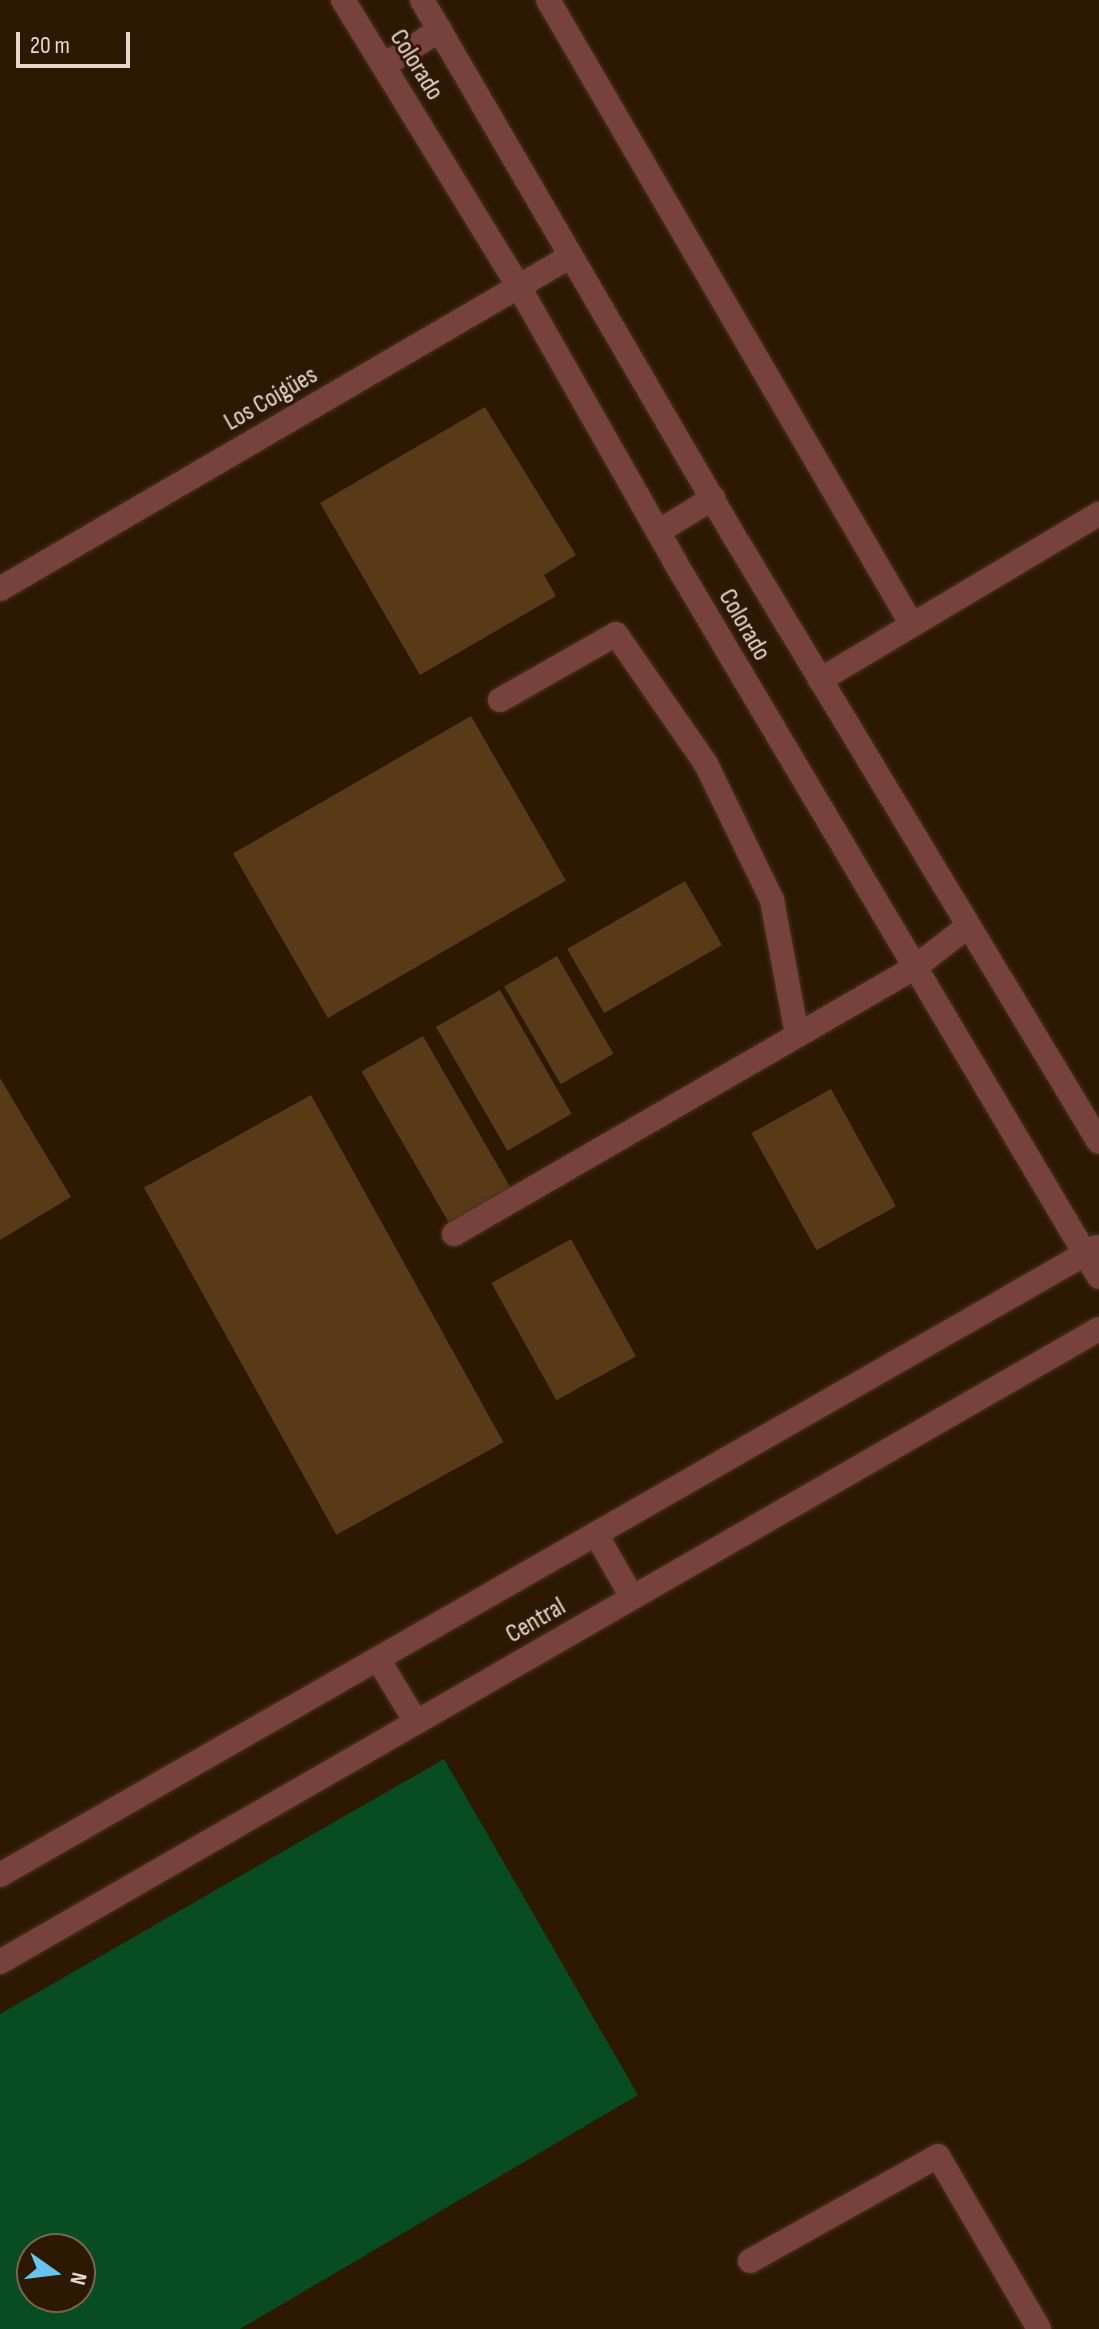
<!DOCTYPE html>
<meta charset="utf-8">
<style>
body{margin:0}
#map{position:relative;width:1099px;height:2329px;overflow:hidden;background:#2d1802;font-family:"Sofia Sans Condensed",sans-serif}
div>[style]{position:absolute}
[style*='--x']{left:calc(var(--x)*1px);top:calc(var(--y)*1px);width:calc(var(--w)*1px);rotate:calc(var(--a)*1deg)}
.green>*{inset:0;background:#084d22}
.building>*{inset:0;background:#593a18;transform-origin:0 0}
.roads{filter:drop-shadow(0 0 2px #47331e) drop-shadow(0 0 2px #47331e)}
.minor>*{height:24px;margin:-12px;padding:0 12px;transform-origin:12px;border-radius:12px;background:#77423b}
span{translate:-50% -50%;white-space:nowrap;text-align:center;line-height:1.15;-webkit-text-stroke:6px #2d1802;paint-order:stroke}
.street-label{font-size:26px;color:#e7d8cb}
.north{position:absolute;left:16px;top:2233px;width:80px;height:80px;box-sizing:border-box;background:#2d1802;border:2px solid #776552;border-radius:50%;rotate:104deg;font-size:22px;font-weight:700;line-height:32px;text-align:center;color:#e7d8cb}
.north::after{content:'';display:block;margin:auto;width:28px;height:36px;background:#65c5ee;clip-path:polygon(50% 0,100% 100%,50% 72%,0 100%)}
.scale{position:absolute;left:16px;top:32px;width:114px;height:36px;box-sizing:border-box;border:4px solid #e7d8cb;border-top:0;padding-left:10px;font-size:24px;line-height:28px;white-space:nowrap;color:#e7d8cb;-webkit-text-stroke:6px #2d1802;paint-order:stroke}
</style>
<div id="map">
<div class="green">
<div style="clip-path:polygon(evenodd,444px 1759px,638px 2095px,240px 2329px,0 2329px,0 2014px,444px 1759px,32px 2249px,80px 2249px,80px 2297px,32px 2297px,32px 2249px)"></div>
</div>
<div class="building">
<div style="clip-path:polygon(485px 407px,576px 555px,544px 575px,556px 596px,420px 675px,320px 503px)"></div>
<div style="left:471px;top:716px;width:190px;height:275px;rotate:60deg"></div>
<div style="left:685px;top:881px;width:74px;height:136px;rotate:60deg"></div>
<div style="left:557px;top:956px;width:113px;height:61px;rotate:60deg"></div>
<div style="left:500px;top:990px;width:143px;height:74px;rotate:60deg"></div>
<div style="left:423px;top:1036px;width:181px;height:71px;rotate:60deg"></div>
<div style="clip-path:polygon(0 1078px,71px 1197px,0 1240px)"></div>
<div style="left:831px;top:1089px;width:134px;height:91px;rotate:61deg"></div>
<div style="left:311px;top:1095px;width:397px;height:191px;rotate:61deg"></div>
<div style="left:571px;top:1239px;width:134px;height:91px;rotate:61deg"></div>
</div>
<div class="roads">
<div class="minor">
<div style="--x:343;--y:0;--w:337;--a:58.5"></div>
<div style="--x:519;--y:287;--w:316;--a:60.4"></div>
<div style="--x:675;--y:562;--w:831;--a:59.33"></div>
<div style="--x:422;--y:0;--w:614;--a:59.8"></div>
<div style="--x:731;--y:531;--w:713;--a:58.94"></div>
<div style="--x:548;--y:0;--w:723;--a:59.78"></div>
<div style="--x:384;--y:65;--w:66;--a:-32"></div>
<div style="--x:658;--y:532;--w:65;--a:-31.7"></div>
<div style="--x:0;--y:589;--w:661;--a:-30.25"></div>
<div style="--x:820;--y:680;--w:325;--a:-30.8"></div>
<div style="--x:500;--y:700;--w:133;--a:-29.6"></div>
<div style="--x:616;--y:634;--w:158;--a:55.3"></div>
<div style="--x:706;--y:764;--w:151;--a:64.1"></div>
<div style="--x:772;--y:900;--w:137;--a:79.5"></div>
<div style="--x:454;--y:1234;--w:531;--a:-30.04"></div>
<div style="--x:914;--y:968;--w:67;--a:-37.7"></div>
<div style="--x:596;--y:1534;--w:73;--a:60.3"></div>
<div style="--x:378;--y:1659;--w:74;--a:58.9"></div>
<div style="--x:0;--y:1875;--w:1264;--a:-29.79"></div>
<div style="--x:0;--y:1962;--w:1268;--a:-29.94"></div>
<div style="--x:750;--y:2261;--w:215;--a:-29.2"></div>
<div style="--x:938;--y:2156;--w:200;--a:59.7"></div>
</div>
</div>
<div class="street-label">
<span style="left:416px;top:65px;rotate:58deg">Colorado</span>
<span style="left:271px;top:399px;rotate:-30deg">Los Coigües</span>
<span style="left:744px;top:625px;rotate:60deg">Colorado</span>
<span style="left:536px;top:1621px;rotate:-30deg">Central</span>
</div>
<div class="north">N</div>
<div class="scale">20 m</div>
</div>
